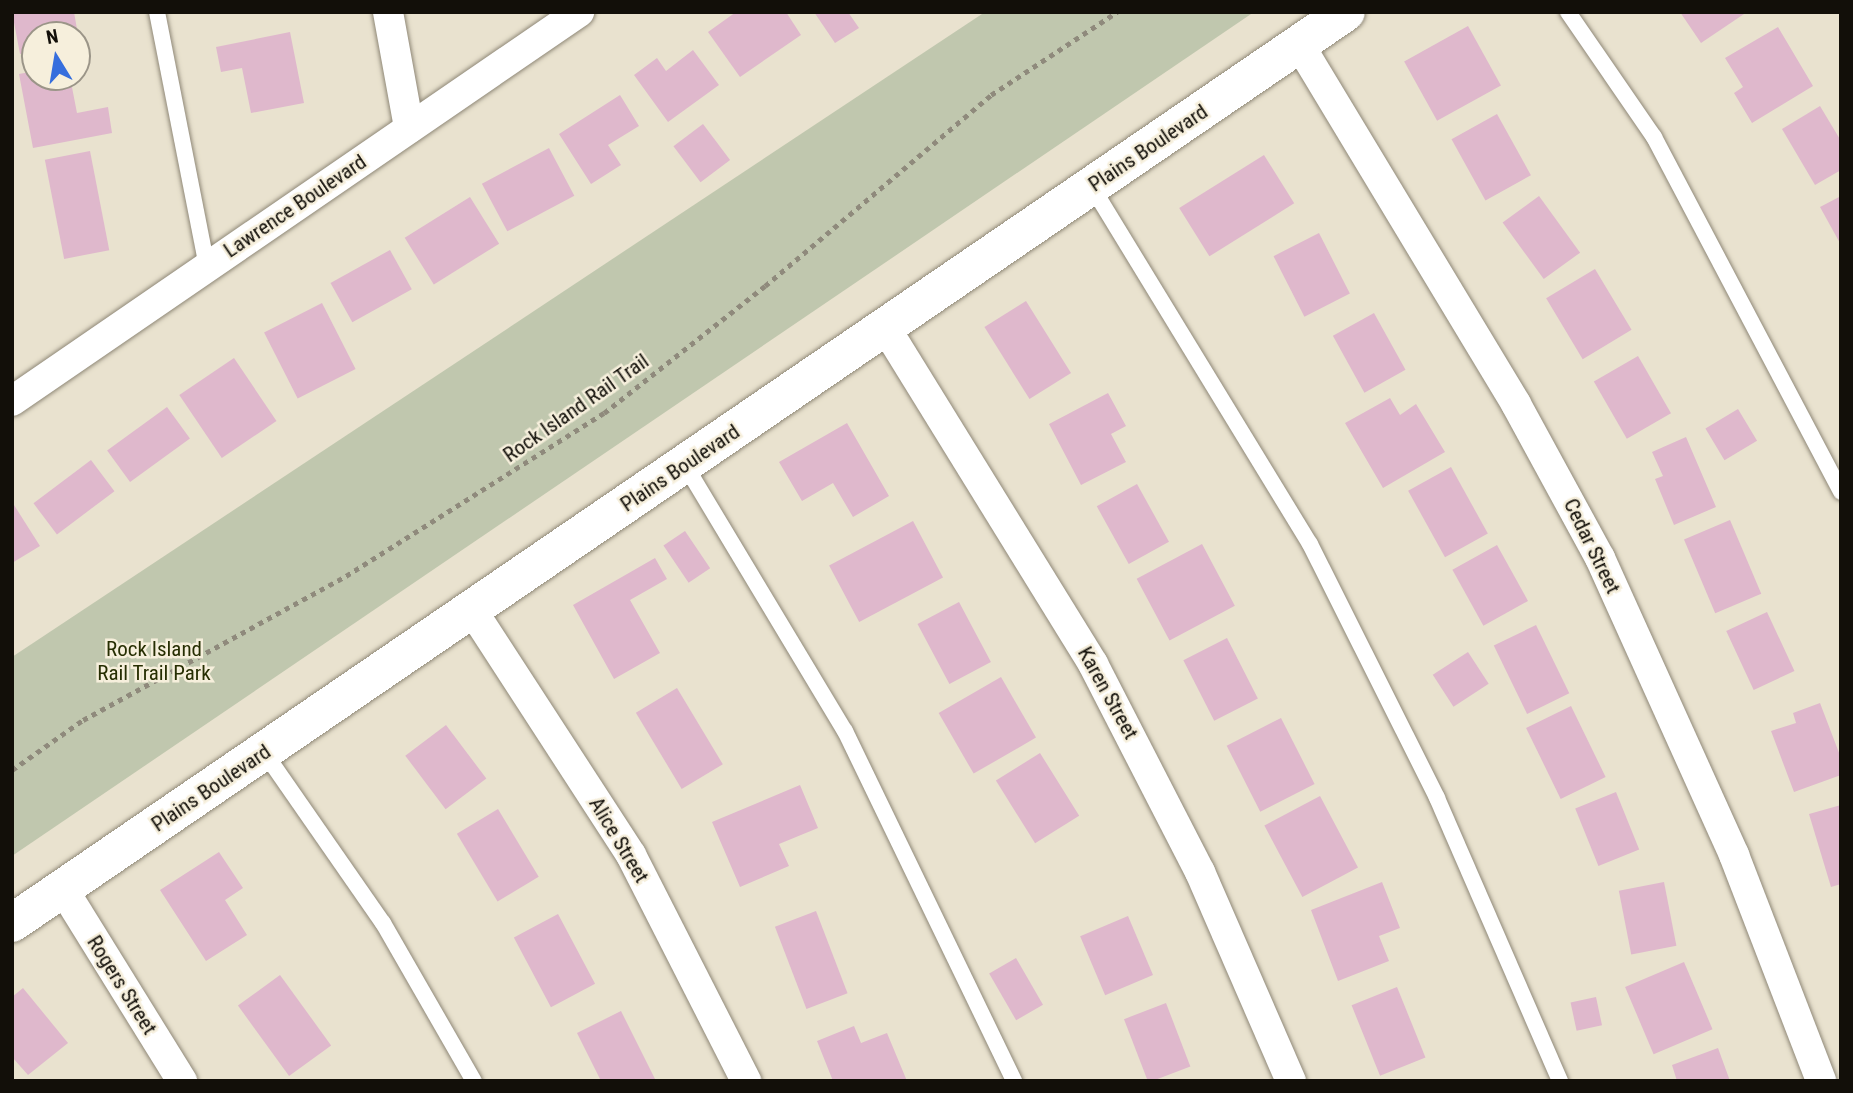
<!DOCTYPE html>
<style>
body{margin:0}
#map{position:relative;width:1853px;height:1093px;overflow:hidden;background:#e9e2cf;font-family:"Roboto Condensed",sans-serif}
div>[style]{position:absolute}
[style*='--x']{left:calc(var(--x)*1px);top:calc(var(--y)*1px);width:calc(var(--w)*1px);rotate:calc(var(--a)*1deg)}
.green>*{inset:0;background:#c0c7ae}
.building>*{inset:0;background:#dfb8cc;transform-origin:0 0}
.path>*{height:4.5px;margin-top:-2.25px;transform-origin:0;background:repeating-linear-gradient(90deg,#8f8a7c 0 5px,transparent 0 10px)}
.roads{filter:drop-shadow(0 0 2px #8f8877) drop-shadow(0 0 2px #8f8877)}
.lane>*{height:16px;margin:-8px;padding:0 8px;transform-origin:8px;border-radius:8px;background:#fff}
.street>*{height:30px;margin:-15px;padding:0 15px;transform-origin:15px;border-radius:15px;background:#fff}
.secondary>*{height:38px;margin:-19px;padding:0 19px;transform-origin:19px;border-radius:19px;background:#fff}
span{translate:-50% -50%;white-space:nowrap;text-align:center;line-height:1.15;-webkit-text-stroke:5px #f6efdc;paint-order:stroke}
.street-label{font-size:21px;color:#120f09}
.park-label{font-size:21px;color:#262e02}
.frame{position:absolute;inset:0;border:14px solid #120f09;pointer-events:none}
.north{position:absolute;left:21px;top:21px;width:70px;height:70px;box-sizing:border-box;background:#f6efdc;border:2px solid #9b9588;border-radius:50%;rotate:349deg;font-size:19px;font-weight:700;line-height:28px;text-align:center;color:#120f09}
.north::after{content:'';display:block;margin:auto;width:24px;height:32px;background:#366edd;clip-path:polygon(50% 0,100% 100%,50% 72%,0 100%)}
</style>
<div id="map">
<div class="green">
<div style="clip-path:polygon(985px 12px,1254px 12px,12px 856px,12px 657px)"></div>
</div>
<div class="building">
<div style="clip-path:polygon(12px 12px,74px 12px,78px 35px,35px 35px,35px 51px,20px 54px)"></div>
<div style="clip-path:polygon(736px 12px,786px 12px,801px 35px,740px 77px,708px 32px)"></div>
<div style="clip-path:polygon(814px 12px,848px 12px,859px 28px,835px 43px)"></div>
<div style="clip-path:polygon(1680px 12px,1747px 12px,1701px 43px)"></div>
<div style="left:1468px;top:26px;width:68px;height:73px;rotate:61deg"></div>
<div style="clip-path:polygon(1778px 27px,1813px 86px,1752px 123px,1734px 93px,1743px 87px,1725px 58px)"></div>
<div style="clip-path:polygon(290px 32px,304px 103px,251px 113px,242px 68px,221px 72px,216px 47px)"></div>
<div style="clip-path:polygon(693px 50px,719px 85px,668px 122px,634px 75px,657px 58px,666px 71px)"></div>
<div style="clip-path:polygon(35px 71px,35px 77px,70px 77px,77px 113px,108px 107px,112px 133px,33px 148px,19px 74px)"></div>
<div style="clip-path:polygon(620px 95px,639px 126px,608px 145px,621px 165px,591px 184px,559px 134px)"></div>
<div style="clip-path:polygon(1820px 106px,1841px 141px,1841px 170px,1815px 185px,1782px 129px)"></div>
<div style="left:1497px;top:114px;width:70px;height:52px;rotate:61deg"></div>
<div style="left:703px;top:124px;width:45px;height:37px;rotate:53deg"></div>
<div style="left:549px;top:148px;width:54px;height:76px;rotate:62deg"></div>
<div style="left:90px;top:151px;width:101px;height:46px;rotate:79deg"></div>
<div style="left:1264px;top:155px;width:57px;height:100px;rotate:58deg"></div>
<div style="left:1539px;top:196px;width:70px;height:45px;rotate:54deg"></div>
<div style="clip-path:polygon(1841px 196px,1841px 245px,1820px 207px)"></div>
<div style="left:470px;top:197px;width:55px;height:77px;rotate:58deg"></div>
<div style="left:1319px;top:233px;width:68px;height:51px;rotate:63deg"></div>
<div style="left:390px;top:250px;width:45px;height:68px;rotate:61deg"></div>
<div style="left:1595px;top:269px;width:71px;height:57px;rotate:59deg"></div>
<div style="left:1026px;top:301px;width:85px;height:49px;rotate:58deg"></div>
<div style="left:322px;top:303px;width:74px;height:65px;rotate:63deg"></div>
<div style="left:1374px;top:313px;width:65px;height:47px;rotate:61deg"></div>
<div style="left:1638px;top:356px;width:66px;height:51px;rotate:60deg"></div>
<div style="left:234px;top:358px;width:76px;height:66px;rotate:56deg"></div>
<div style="clip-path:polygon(1108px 393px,1126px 426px,1111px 434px,1126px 462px,1081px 485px,1049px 424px)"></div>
<div style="clip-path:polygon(1390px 398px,1400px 415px,1416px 404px,1445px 452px,1383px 488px,1345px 423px)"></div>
<div style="left:167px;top:407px;width:39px;height:74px;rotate:54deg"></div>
<div style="left:1738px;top:409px;width:37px;height:38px;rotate:59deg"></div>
<div style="clip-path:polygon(847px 423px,889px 496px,853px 517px,833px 483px,802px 501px,779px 462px)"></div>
<div style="clip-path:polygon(1686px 437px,1716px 507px,1674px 525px,1655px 479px,1663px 476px,1652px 452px)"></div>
<div style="left:91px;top:460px;width:39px;height:72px;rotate:53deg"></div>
<div style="left:1451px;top:467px;width:76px;height:49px;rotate:61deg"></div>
<div style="left:1137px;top:484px;width:66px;height:46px;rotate:61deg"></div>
<div style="clip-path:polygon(14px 505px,40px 546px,12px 563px,12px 506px)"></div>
<div style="left:1730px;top:520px;width:80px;height:50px;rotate:67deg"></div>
<div style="left:913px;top:521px;width:64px;height:95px;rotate:62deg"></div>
<div style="left:685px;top:531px;width:45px;height:26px;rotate:56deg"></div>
<div style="left:1202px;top:544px;width:70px;height:74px;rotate:62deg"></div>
<div style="left:1497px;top:545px;width:64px;height:51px;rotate:61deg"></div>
<div style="clip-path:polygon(655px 558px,667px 579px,630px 600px,660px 653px,614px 679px,573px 605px)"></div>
<div style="left:959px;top:602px;width:68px;height:47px;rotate:62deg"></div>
<div style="left:1767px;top:612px;width:65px;height:45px;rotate:65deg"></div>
<div style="left:1536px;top:625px;width:76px;height:47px;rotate:64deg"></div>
<div style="left:1227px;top:638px;width:68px;height:49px;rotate:63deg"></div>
<div style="left:1468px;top:652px;width:38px;height:42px;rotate:57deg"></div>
<div style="left:1001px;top:677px;width:70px;height:72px;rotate:60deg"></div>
<div style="left:677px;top:688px;width:89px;height:48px;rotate:59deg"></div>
<div style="clip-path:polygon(1820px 703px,1841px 758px,1841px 775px,1794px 792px,1771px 731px,1796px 723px,1793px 713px)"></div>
<div style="left:1571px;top:706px;width:79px;height:50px;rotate:64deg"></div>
<div style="left:1281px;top:718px;width:74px;height:61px;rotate:63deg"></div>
<div style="left:446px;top:725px;width:67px;height:51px;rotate:53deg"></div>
<div style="left:1040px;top:753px;width:74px;height:52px;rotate:58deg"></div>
<div style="clip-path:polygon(800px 785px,818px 828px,779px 844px,789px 866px,740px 887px,712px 822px)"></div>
<div style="left:1616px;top:792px;width:62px;height:44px;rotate:68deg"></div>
<div style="left:1320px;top:796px;width:81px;height:63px;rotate:62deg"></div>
<div style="clip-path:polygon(1841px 805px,1841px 884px,1831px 887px,1809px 814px)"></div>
<div style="left:498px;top:809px;width:79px;height:48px;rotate:59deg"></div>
<div style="clip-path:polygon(219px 852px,243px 888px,225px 900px,247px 935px,206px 961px,160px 890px)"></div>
<div style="clip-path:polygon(1382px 882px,1400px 928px,1379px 936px,1389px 961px,1338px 981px,1311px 910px)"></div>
<div style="left:1664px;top:882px;width:65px;height:46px;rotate:79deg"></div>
<div style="left:816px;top:911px;width:88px;height:44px;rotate:69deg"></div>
<div style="left:558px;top:914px;width:79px;height:50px;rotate:62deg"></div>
<div style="left:1128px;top:916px;width:64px;height:52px;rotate:67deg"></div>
<div style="left:1016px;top:958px;width:54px;height:31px;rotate:60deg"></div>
<div style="left:1684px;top:962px;width:73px;height:64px;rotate:67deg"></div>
<div style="left:280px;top:975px;width:87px;height:52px;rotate:54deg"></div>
<div style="left:1397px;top:987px;width:76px;height:49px;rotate:68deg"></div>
<div style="clip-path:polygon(23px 988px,68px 1043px,28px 1075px,12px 1057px,12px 997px)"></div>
<div style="left:1596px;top:997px;width:29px;height:26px;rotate:78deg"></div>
<div style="left:1166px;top:1003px;width:68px;height:45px;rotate:69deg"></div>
<div style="clip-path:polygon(621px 1011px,656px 1081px,601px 1081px,577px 1033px)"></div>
<div style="clip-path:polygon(854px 1026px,861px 1043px,887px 1033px,907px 1081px,833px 1081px,817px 1041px)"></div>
<div style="clip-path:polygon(1718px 1048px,1730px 1081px,1677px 1081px,1672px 1065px)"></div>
</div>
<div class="path">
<div style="--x:12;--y:770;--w:87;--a:-35.2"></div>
<div style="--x:83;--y:720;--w:300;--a:-28.7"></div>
<div style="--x:346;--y:576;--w:305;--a:-32.3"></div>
<div style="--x:604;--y:413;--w:205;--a:-38.3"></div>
<div style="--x:765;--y:286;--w:296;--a:-40.2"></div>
<div style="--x:991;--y:95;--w:151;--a:-33.4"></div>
</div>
<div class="roads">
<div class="lane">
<div style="--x:157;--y:12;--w:260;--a:78.9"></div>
<div style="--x:1568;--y:12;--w:152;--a:55.5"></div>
<div style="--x:1654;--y:137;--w:401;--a:62.2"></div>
<div style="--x:1092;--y:187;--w:418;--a:58.6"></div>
<div style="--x:1310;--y:544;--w:284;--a:63.4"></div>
<div style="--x:1437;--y:798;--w:309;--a:66.5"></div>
<div style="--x:685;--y:465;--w:310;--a:59"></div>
<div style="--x:845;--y:731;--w:389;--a:64.2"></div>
<div style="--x:264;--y:752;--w:208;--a:55.2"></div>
<div style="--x:383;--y:923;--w:182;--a:60.1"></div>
</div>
<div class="street">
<div style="--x:388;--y:12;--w:118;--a:79.7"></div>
<div style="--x:1299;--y:44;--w:420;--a:58.9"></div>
<div style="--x:1516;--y:404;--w:175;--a:61.4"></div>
<div style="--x:1600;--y:558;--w:326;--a:65.7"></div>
<div style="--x:1734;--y:855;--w:242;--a:68.9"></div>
<div style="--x:885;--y:327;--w:396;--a:58.3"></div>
<div style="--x:1093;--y:664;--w:234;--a:62.8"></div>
<div style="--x:1200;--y:872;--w:228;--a:66.5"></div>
<div style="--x:12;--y:401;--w:688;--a:-34.45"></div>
<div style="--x:472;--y:610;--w:292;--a:57"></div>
<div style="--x:631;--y:855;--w:254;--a:63"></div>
<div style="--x:63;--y:889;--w:226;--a:58.2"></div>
</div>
<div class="secondary">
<div style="--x:12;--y:923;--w:1615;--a:-34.33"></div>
</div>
</div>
<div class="street-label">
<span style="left:1148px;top:148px;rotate:-34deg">Plains Boulevard</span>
<span style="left:295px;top:206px;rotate:-34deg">Lawrence Boulevard</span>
<span style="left:576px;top:408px;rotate:-35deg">Rock Island Rail Trail</span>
<span style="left:680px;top:468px;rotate:-34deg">Plains Boulevard</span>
<span style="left:1592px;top:546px;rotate:64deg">Cedar Street</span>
<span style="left:1108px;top:693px;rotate:61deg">Karen Street</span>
<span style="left:211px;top:788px;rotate:-34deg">Plains Boulevard</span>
<span style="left:619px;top:840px;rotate:59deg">Alice Street</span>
<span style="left:122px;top:985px;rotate:58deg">Rogers Street</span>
</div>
<div class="park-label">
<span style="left:154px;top:661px">Rock Island<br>Rail Trail Park</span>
</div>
<div class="frame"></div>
<div class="north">N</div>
</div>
